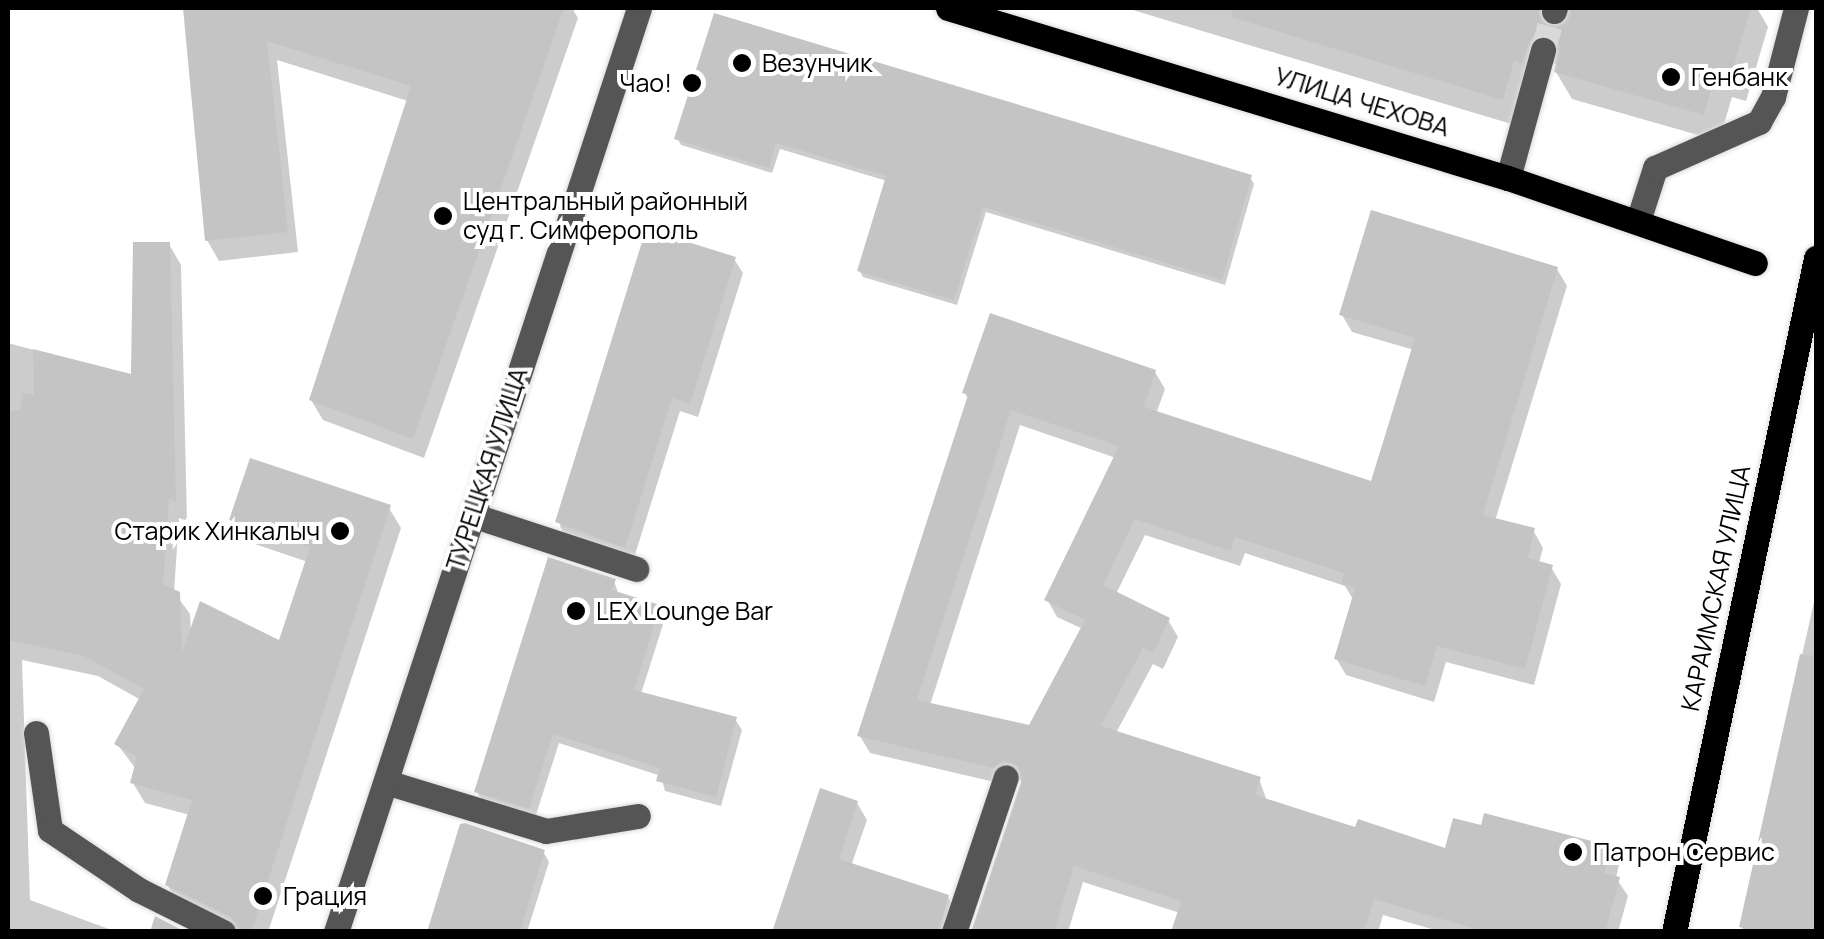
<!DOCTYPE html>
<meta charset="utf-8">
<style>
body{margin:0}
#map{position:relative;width:1824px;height:939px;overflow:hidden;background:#fff;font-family:Manrope,sans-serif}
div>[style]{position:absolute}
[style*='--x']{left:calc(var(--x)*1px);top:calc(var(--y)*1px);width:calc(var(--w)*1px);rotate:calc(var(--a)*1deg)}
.shadow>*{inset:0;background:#0003}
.building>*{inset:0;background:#c4c4c4}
.minor-tunnel>*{height:25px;margin-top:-12.5px;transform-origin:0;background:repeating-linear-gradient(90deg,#d9d9d9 0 25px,transparent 0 37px)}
.roads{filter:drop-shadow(0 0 2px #dbdbdb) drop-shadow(0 0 2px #dbdbdb)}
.minor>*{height:25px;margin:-12.5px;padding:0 12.5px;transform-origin:12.5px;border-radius:12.5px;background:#555}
.major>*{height:25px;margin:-12.5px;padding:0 12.5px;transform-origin:12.5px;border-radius:12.5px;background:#000}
.dots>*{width:28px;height:28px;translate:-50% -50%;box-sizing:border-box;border:5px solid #fff;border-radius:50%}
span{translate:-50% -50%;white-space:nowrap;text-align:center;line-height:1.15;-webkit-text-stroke:8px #fff;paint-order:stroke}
.poi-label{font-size:25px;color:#000}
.left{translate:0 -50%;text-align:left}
.right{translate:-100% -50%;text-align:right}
.street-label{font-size:25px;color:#000}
.frame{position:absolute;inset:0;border:10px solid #000;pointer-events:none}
</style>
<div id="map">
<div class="shadow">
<div style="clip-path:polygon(185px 8px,572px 8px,578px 18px,424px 458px,323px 420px,311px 400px,408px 101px,277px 60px,298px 252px,219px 261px,207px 240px)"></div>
<div style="clip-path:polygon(1126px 8px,1757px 8px,1768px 27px,1746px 101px,1732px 97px,1719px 141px,1572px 99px,1556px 72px,1558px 63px,1547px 65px,1518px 126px)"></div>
<div style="clip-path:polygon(715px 16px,1250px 177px,1254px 184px,1225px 285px,986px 212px,957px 305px,863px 277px,859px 270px,887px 181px,780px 149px,772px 173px,681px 145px,677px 138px)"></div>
<div style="clip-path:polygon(648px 232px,734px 259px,743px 273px,698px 417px,680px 411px,633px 561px,568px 540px,560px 526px)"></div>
<div style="clip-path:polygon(169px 244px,181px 265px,187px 521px,179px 518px,174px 592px,190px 614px,191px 634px,280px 643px,308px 562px,243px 540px,231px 519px,389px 508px,401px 528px,268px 932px,232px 932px,179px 905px,167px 884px,190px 815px,145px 803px,133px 783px,136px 769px,117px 744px,141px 700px,98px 676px,22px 660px,30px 900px,117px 932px,8px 932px,8px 343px,134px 377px)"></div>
<div style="clip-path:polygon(evenodd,1557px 269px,1567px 286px,1495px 521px,1533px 530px,1543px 548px,1539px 563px,1551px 567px,1561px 584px,1534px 685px,1446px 662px,1434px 702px,1346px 675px,1336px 658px,1354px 601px,1345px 586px,1245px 553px,1240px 566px,1145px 535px,1116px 594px,1168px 620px,1178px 637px,1163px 669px,1153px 664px,1116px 733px,1259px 779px,1267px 801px,1357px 830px,1447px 851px,1609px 848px,1619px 865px,1616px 878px,1628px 896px,1618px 932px,1442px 932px,1383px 915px,1378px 932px,1174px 932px,1180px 913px,1083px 882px,1068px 932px,974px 932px,1024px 781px,1014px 777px,1003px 784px,870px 753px,860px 736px,969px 401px,965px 393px,1155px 372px,1165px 389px,1156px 414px,1373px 484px,1414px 350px,1352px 332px,1342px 315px,1557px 269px,1020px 425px,1116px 458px,1047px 599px,1057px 617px,1083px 629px,1030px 728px,930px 705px,1020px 425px)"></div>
<div style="clip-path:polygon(614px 581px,619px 595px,658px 607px,665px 618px,641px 694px,735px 719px,742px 730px,721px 806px,665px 791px,661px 776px,559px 743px,535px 818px,483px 802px,477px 792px)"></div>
<div style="clip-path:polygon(1816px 593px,1816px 932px,1744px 932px,1741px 926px)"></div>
<div style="clip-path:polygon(857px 803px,867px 820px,851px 866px,948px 897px,958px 914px,953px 932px,774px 932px)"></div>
<div style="clip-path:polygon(544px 853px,549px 862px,527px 932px,429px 932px)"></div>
</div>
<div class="building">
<div style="clip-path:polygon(183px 8px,564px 8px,413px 439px,309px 400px,411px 86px,267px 41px,288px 232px,205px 241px)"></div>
<div style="clip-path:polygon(1233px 8px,1538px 8px,1543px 22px,1556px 27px,1565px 22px,1571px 8px,1751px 8px,1731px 75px,1716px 71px,1704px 115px,1554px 72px,1559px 47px,1546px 34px,1531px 39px,1522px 63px,1514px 61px,1503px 100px,1231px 17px)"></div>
<div style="clip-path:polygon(714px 13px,1252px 175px,1222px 280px,983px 207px,954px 300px,857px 271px,886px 176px,776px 143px,769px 168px,674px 139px)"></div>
<div style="clip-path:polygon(evenodd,1371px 210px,1558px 267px,1483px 515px,1535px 528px,1528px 558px,1553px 565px,1525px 669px,1437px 646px,1425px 686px,1334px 659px,1355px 588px,1341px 583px,1344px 573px,1235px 537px,1231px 551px,1135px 519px,1103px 585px,1170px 618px,1153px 653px,1143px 648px,1101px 726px,1261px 777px,1255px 795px,1355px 827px,1358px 819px,1445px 848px,1453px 818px,1481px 825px,1484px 813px,1611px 846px,1604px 873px,1620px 877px,1605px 932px,1486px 932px,1374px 899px,1364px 932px,1171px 932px,1181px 901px,1074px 866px,1054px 932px,971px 932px,1021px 782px,1019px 767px,1004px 761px,993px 768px,857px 736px,968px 395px,962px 393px,990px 313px,1156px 370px,1144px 407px,1371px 481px,1415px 338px,1339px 315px,1371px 210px,1011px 410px,1119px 446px,1044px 600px,1085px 620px,1029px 725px,917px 700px,1011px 410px)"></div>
<div style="clip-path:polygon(646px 229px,736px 257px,690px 404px,672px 398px,625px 548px,555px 522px)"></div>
<div style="clip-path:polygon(133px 242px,170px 242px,176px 502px,169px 499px,163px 584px,180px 592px,182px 653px,200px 601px,279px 640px,310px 547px,229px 520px,250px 458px,391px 505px,251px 932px,239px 932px,230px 917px,165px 885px,192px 800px,130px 783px,137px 757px,114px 744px,144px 689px,84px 656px,8px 640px,8px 411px,21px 410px,22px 393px,34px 395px,33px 349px,131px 374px)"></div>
<div style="clip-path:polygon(548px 557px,616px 579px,612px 590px,660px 605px,634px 690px,737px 717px,716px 797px,656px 781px,660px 768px,553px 734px,529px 809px,474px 792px)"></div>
<div style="clip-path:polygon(1800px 654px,1816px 656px,1816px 932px,1761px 932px,1739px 927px)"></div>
<div style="clip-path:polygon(820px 788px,858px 801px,839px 859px,949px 895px,938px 932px,772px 932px)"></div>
<div style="clip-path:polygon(465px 823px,545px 850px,520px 932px,427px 932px,460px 824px)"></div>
<div style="clip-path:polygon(155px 916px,186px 932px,150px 932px)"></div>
</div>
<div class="minor-tunnel">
<div style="--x:1543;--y:50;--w:41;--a:-74.2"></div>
</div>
<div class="roads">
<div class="minor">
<div style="--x:1554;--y:11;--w:3;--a:-72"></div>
<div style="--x:1508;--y:178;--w:133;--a:-74.7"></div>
<div style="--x:1638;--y:221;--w:56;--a:-72.2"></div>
<div style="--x:1655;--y:168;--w:114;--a:-23.9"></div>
<div style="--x:1759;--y:122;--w:29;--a:-61"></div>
<div style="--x:1773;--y:97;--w:92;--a:-75.5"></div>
<div style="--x:472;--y:515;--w:173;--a:18.2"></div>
<div style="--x:36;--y:733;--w:98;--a:81.8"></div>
<div style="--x:50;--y:830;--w:107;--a:34"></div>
<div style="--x:139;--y:890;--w:94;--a:26.6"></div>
<div style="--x:386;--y:782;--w:167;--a:17"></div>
<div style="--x:546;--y:831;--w:93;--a:-9.3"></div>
<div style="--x:336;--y:932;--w:972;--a:-71.84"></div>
<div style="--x:954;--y:932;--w:163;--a:-71.5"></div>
</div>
<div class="major">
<div style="--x:948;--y:8;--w:585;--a:16.89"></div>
<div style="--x:1508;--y:178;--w:261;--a:19"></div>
<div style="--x:1674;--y:932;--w:689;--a:-78.1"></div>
</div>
</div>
<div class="dots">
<div style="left:742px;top:63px;background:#000"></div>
<div style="left:1671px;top:77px;background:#000"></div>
<div style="left:692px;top:83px;background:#000"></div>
<div style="left:443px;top:216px;background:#000"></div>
<div style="left:340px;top:531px;background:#000"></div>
<div style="left:576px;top:611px;background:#000"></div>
<div style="left:1573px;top:852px;background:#000"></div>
<div style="left:263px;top:896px;background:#000"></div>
</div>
<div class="poi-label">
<span class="left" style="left:762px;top:63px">Везунчик</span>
<span class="left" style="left:1691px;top:77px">Генбанк</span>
<span class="right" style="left:672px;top:83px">Чао!</span>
<span class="left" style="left:463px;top:216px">Центральный районный<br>суд г. Симферополь</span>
<span class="right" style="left:320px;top:531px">Старик Хинкалыч</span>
<span class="left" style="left:596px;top:611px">LEX Lounge Bar</span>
<span class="left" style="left:1593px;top:852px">Патрон Сервис</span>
<span class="left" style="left:283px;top:896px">Грация</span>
</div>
<div class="street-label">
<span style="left:1362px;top:102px;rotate:17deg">УЛИЦА ЧЕХОВА</span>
<span style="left:487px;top:469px;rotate:-72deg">ТУРЕЦКАЯ УЛИЦА</span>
<span style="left:1716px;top:588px;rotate:-78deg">КАРАИМСКАЯ УЛИЦА</span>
</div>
<div class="frame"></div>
</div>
